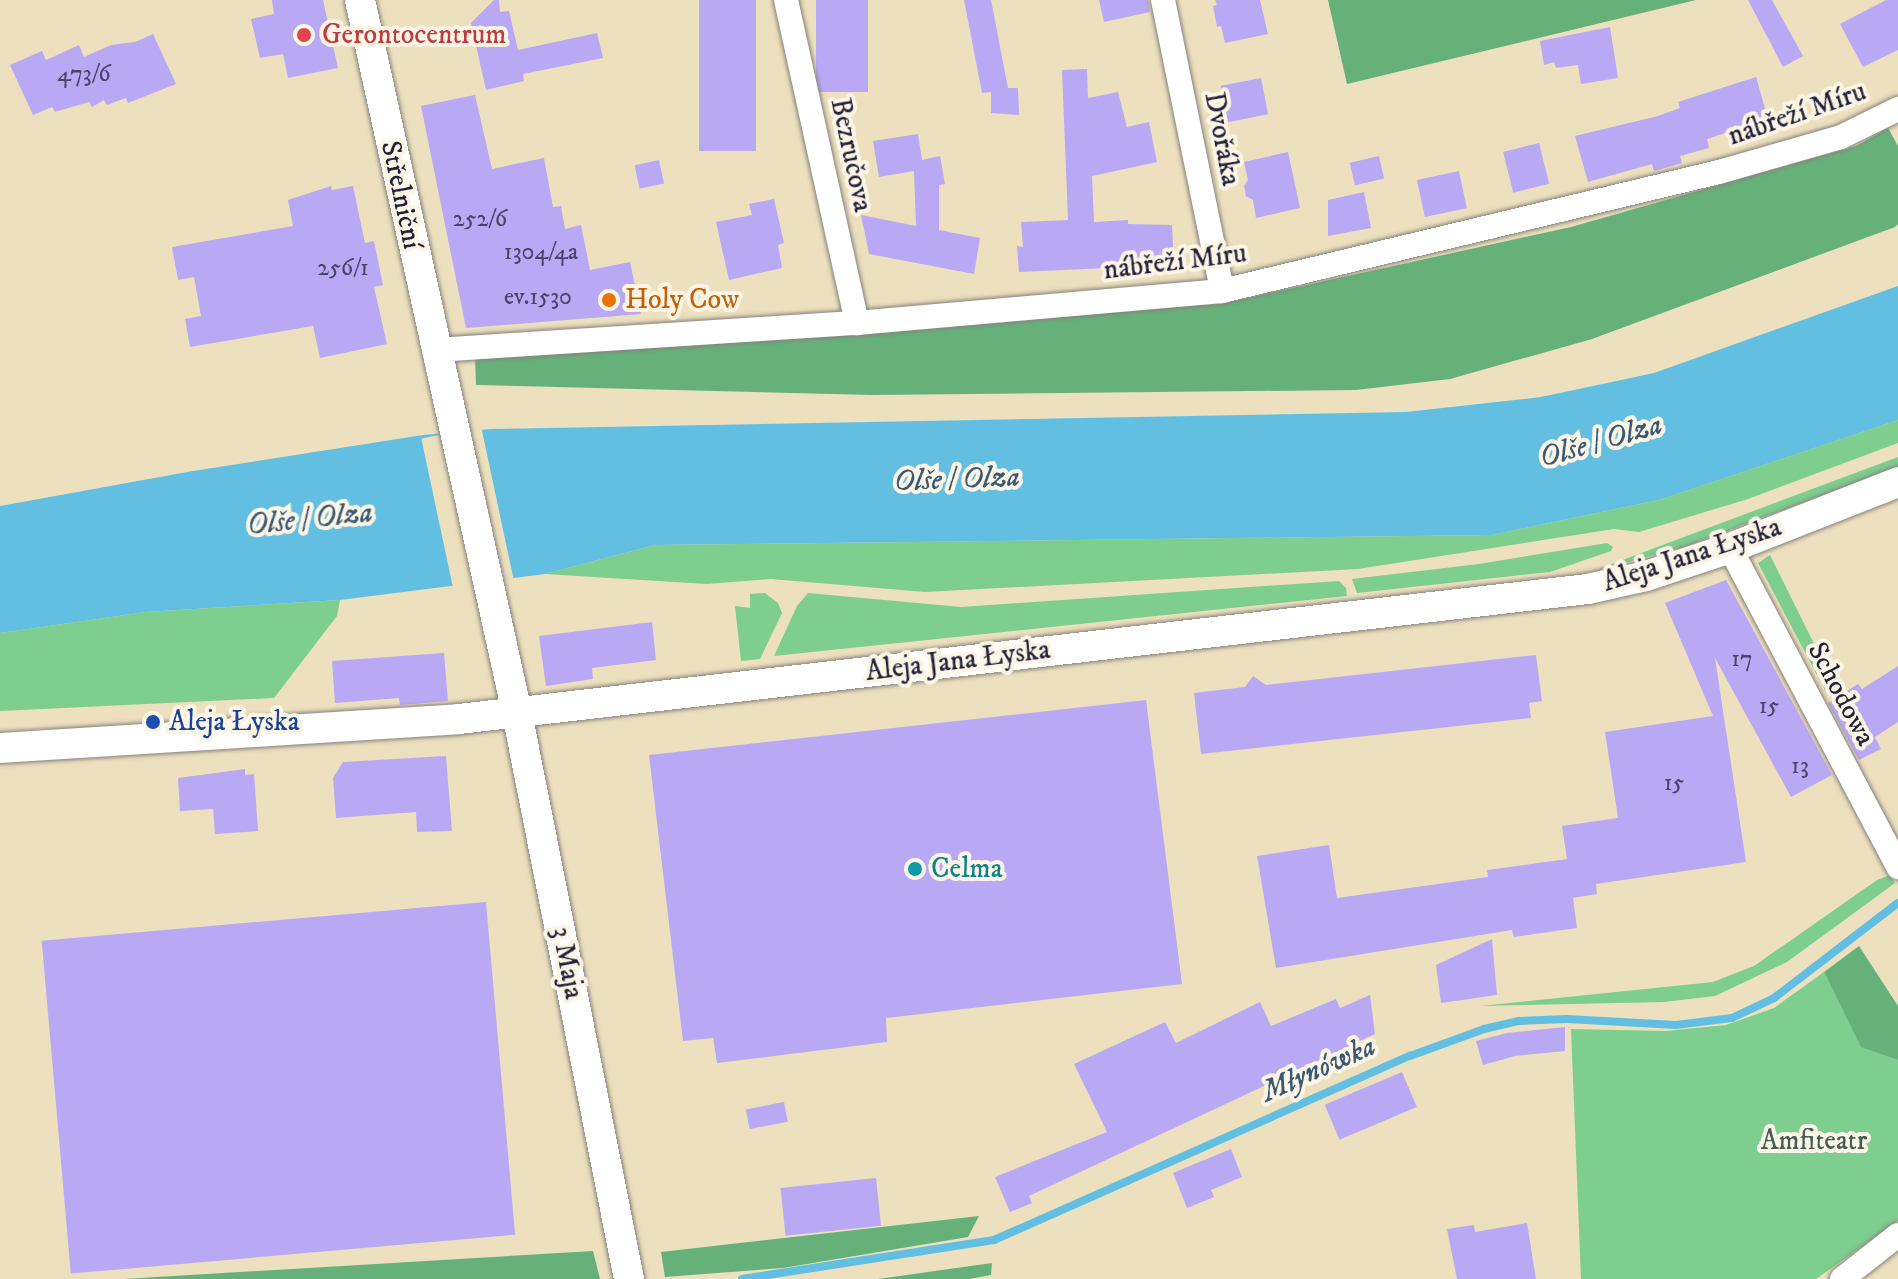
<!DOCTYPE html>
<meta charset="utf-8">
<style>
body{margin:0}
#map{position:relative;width:1898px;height:1279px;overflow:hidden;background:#ece0be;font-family:"IM FELL DW Pica",serif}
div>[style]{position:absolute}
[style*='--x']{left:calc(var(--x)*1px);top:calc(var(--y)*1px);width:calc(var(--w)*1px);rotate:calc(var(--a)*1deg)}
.green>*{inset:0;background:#7dce8f}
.forest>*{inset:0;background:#66b17a}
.water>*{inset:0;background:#63bfe1}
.pier>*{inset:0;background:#ece0be;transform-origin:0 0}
.stream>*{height:8px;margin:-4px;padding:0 4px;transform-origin:4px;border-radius:4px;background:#63bfe1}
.building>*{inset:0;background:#b9a9f5;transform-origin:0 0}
.roads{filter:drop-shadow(0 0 2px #87817c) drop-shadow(0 0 2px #87817c)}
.minor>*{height:24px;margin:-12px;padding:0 12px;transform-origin:12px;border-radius:12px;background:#fff}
.tertiary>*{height:30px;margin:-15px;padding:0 15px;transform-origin:15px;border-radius:15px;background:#fff}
.dots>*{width:22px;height:22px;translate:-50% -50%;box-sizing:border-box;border:4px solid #fcf5e5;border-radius:50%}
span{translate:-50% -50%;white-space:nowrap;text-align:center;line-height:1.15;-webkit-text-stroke:8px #fcf5e5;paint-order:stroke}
.number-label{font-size:24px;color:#48446a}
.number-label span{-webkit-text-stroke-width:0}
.health-label{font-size:28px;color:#be3a42}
.left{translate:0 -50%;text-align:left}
.street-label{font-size:28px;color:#22223b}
.food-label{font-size:28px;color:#c56008}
.transit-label{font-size:28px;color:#164399}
.culture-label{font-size:28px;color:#0d838f}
.park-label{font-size:28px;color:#425e58}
.water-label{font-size:30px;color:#395975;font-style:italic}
</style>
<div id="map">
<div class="green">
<div style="clip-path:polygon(1898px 420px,1898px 443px,1748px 499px,1639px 532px,1614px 529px,1358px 569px,925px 592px,771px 579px,707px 584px,545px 574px,655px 545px,1491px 535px,1659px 500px)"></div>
<div style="clip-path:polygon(1898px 457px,1898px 467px,1684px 547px,1593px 571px)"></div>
<div style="clip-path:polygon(1607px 543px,1613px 547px,1611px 551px,1550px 572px,1357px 593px,1352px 579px,1479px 564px)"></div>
<div style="clip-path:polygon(1770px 555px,1828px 672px,1840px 687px,1827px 694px,1758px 563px)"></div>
<div style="clip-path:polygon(1339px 581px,1346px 588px,1347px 596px,774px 656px,797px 606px,808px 593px,961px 607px)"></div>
<div style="clip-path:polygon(765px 593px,778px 603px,782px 613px,760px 659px,741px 661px,735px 606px,750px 608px,750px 594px)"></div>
<div style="clip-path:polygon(340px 600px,337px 616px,274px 698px,0 711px,0 633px,146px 612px)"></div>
<div style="clip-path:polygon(1890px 875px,1895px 883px,1787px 962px,1715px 996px,1664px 1002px,1481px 1006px,1713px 982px,1754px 966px,1877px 880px)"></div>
<div style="clip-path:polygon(1824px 972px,1861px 1046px,1898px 1060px,1898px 1221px,1816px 1279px,1581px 1279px,1571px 1029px,1666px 1031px,1726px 1025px,1774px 1008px)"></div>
</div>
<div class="forest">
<div style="clip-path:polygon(1328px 0,1696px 0,1347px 84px)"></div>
<div style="clip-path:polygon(1888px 128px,1898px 146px,1898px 224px,1895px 227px,1592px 339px,1450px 379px,1356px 390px,873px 395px,476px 385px,475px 355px,1220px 304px,1571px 227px,1856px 146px)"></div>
<div style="clip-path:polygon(1859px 946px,1898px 1006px,1898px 1060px,1861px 1047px,1824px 972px)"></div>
<div style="clip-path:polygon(979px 1216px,968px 1237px,783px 1268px,665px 1277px,661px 1252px)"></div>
<div style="clip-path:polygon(593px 1251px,600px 1279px,124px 1279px)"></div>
<div style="clip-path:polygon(992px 1263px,991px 1275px,969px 1279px,878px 1279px)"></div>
</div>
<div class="water">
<div style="clip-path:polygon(1898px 286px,1898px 420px,1659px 500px,1491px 535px,655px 545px,545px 574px,340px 600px,146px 612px,0 633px,0 506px,193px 471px,423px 435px,491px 429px,1406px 412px,1541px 397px,1654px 373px)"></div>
</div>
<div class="pier">
<div style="left:481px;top:426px;width:159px;height:61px;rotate:78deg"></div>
</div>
<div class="stream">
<div style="--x:742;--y:1279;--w:255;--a:-8.8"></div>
<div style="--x:994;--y:1240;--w:455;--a:-23.9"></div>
<div style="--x:1410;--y:1056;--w:79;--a:-20"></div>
<div style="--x:1484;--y:1029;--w:36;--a:-13"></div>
<div style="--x:1519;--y:1021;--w:48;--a:-2.4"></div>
<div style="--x:1567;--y:1019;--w:109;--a:3.2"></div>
<div style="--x:1676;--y:1025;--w:56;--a:-7.1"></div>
<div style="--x:1732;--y:1018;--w:47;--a:-25.5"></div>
<div style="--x:1774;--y:998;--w:156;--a:-37.5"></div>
</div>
<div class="building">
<div style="clip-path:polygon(272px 0,323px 0,338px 68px,288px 78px,283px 54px,260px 58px,251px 19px,274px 14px)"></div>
<div style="clip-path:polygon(494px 0,499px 0,500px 12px,509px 11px,518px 50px,597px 33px,603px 58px,523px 74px,524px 81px,486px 90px,471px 23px)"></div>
<div style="left:699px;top:0;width:57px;height:151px"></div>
<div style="left:816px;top:0;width:52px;height:92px"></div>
<div style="clip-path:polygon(964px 0,991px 0,1008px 88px,1018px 88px,1019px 115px,991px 113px,991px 92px,982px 93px)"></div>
<div style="clip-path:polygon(1099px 0,1148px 0,1150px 12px,1104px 22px)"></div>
<div style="clip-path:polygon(1215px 0,1260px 0,1268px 34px,1225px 43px,1221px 26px,1217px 27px,1213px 6px,1217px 5px)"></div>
<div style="clip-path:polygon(1748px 0,1772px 0,1803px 56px,1783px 67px)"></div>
<div style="clip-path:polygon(1886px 0,1898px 0,1898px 50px,1863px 67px,1840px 24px)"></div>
<div style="clip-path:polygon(1610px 27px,1618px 78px,1581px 84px,1578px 65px,1556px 68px,1554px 62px,1544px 65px,1540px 41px)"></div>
<div style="clip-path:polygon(153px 34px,176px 84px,128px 103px,126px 98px,107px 105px,104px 100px,92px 107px,89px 102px,55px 112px,52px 107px,33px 115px,10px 65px,42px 51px,46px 60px,79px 45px,84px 57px,111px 45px,135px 42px)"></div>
<div style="clip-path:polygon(1087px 69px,1088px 98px,1118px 92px,1127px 127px,1149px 122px,1157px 162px,1092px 176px,1094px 222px,1128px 220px,1128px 224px,1172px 225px,1174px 265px,1019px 272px,1017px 246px,1023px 247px,1021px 222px,1068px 220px,1062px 70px)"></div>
<div style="clip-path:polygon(1756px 77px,1768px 119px,1707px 139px,1709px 148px,1680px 156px,1682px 163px,1654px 171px,1652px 164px,1588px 182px,1575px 136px,1658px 116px,1680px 108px,1678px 102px)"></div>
<div style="left:1261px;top:78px;width:37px;height:41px;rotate:79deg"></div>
<div style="clip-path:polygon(475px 95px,492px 169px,544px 158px,553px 207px,561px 206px,565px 229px,581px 225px,590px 270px,630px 262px,641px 314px,466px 328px,421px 106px)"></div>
<div style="clip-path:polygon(918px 134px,922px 160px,940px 156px,945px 184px,939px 185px,939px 230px,980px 238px,974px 274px,869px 254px,861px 215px,916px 226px,914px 171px,879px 177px,873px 141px)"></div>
<div style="left:1539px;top:143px;width:42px;height:37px;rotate:76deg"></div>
<div style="clip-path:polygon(1288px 152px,1300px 208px,1256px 218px,1253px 200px,1246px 196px,1244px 186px,1248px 180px,1244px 162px)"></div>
<div style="left:1379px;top:156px;width:23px;height:30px;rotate:77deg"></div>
<div style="left:659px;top:160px;width:24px;height:25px;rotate:78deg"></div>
<div style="left:1459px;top:171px;width:38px;height:43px;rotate:78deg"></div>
<div style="clip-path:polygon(331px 186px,332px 190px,353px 186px,365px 243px,374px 241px,383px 285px,374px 287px,387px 344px,320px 358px,313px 326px,190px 347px,185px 319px,201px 316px,194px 277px,178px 280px,172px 247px,293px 226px,288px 200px)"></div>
<div style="clip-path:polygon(1364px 192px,1371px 228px,1328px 236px,1328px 200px)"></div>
<div style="clip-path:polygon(774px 199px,784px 243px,778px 245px,782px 268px,729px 280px,716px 222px,752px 215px,749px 204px)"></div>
<div style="clip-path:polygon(1726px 580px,1832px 775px,1791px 797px,1715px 658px,1746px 862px,1596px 884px,1597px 894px,1573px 898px,1577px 928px,1514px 937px,1512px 930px,1276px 968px,1257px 856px,1329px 845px,1337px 898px,1488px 877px,1487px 870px,1567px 859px,1562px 826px,1618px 818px,1605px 732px,1713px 716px,1665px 603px)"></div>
<div style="clip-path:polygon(652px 622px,656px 660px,592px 668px,593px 679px,546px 686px,539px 636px)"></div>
<div style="clip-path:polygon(444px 653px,448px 701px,400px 705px,399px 698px,335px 703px,332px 661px)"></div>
<div style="clip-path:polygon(1536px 655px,1542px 701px,1529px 703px,1531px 718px,1201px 754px,1194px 693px,1245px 687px,1253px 676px,1266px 685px)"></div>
<div style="clip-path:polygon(1898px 666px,1898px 722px,1875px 737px,1881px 749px,1859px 760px,1828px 703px,1858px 684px,1862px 689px)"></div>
<div style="clip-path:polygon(1146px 700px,1182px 984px,886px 1018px,887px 1042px,717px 1063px,713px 1038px,683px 1041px,649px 755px)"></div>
<div style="clip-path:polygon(446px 756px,452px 831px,417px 832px,416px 812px,336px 818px,333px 778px,343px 762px)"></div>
<div style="clip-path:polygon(245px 769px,245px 775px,254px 774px,258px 831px,215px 834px,213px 809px,180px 811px,178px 778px)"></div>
<div style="left:486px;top:902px;width:334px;height:446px;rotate:85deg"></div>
<div style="clip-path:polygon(1492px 939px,1497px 995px,1441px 1003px,1436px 965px)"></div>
<div style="clip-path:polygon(1370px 995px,1375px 1034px,1029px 1196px,1032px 1203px,1010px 1212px,995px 1177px,1107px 1132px,1074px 1064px,1165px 1022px,1176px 1043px,1260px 1002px,1271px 1026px,1336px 999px,1340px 1008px)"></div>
<div style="clip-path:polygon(1565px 1027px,1565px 1051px,1515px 1056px,1483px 1065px,1476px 1041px,1507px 1033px)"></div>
<div style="left:1402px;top:1072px;width:38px;height:84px;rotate:67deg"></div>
<div style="left:784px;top:1102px;width:20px;height:39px;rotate:79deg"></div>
<div style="clip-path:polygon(1231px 1149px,1242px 1177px,1211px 1190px,1214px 1197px,1187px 1208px,1173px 1173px)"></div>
<div style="left:876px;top:1178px;width:48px;height:96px;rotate:84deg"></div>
<div style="clip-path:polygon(1527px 1223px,1536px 1279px,1457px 1279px,1447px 1229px,1474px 1225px,1475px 1232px)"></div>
</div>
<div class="roads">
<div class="minor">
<div style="--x:786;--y:0;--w:331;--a:77.6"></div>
<div style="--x:1163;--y:0;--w:297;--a:78.5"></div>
<div style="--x:436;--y:350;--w:422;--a:-3.7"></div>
<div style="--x:857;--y:323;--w:366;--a:-5"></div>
<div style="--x:1222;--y:291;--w:511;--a:-13.47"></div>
<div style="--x:1719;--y:172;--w:127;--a:-16"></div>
<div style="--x:1841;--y:137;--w:64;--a:-26.2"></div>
<div style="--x:1730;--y:548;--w:361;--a:62.2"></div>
<div style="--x:1842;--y:1279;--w:71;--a:-38.2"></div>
</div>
<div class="tertiary">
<div style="--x:360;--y:0;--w:730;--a:77.58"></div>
<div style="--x:517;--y:713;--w:577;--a:78.81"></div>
<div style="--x:0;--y:748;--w:460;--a:-3.6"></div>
<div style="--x:459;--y:719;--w:1136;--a:-6.57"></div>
<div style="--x:1588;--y:589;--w:59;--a:-12.6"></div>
<div style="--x:1646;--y:576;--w:89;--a:-18.4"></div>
<div style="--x:1730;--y:548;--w:180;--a:-21.4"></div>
</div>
</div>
<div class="dots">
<div style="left:304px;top:35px;background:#e0444e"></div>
<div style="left:609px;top:300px;background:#e8710a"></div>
<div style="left:153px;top:722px;background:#1a4fb4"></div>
<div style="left:915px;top:869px;background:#0f9aa8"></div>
</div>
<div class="number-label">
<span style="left:84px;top:75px">473/6</span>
<span style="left:480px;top:220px">252/6</span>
<span style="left:541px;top:253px">1304/4a</span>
<span style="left:343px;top:269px">256/1</span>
<span style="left:538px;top:298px">ev.1530</span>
<span style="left:1742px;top:660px">17</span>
<span style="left:1769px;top:707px">15</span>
<span style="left:1800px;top:767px">13</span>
<span style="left:1674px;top:784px">15</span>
</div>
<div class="health-label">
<span class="left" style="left:322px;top:35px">Gerontocentrum</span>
</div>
<div class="street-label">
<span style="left:1797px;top:114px;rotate:-19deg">nábřeží Míru</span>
<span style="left:1222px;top:139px;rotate:79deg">Dvořáka</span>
<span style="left:851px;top:155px;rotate:78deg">Bezručova</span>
<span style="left:401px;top:195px;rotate:78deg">Střelniční</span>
<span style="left:1175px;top:262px;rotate:-7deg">nábřeží Míru</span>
<span style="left:1692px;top:555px;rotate:-18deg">Aleja Jana Łyska</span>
<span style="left:958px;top:661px;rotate:-7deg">Aleja Jana Łyska</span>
<span style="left:1841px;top:694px;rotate:62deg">Schodowa</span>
<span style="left:567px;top:963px;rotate:79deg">3 Maja</span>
</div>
<div class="food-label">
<span class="left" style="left:625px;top:300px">Holy Cow</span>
</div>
<div class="transit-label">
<span class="left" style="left:169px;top:722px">Aleja Łyska</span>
</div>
<div class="culture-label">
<span class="left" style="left:931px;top:869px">Celma</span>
</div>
<div class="park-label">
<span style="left:1814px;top:1141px">Amfiteatr</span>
</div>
<div class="water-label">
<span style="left:1601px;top:442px;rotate:-16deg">Olše / Olza</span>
<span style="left:957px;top:480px;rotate:-2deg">Olše / Olza</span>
<span style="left:310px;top:520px;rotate:-6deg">Olše / Olza</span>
<span style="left:1319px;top:1070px;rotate:-24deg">Młynówka</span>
</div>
</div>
